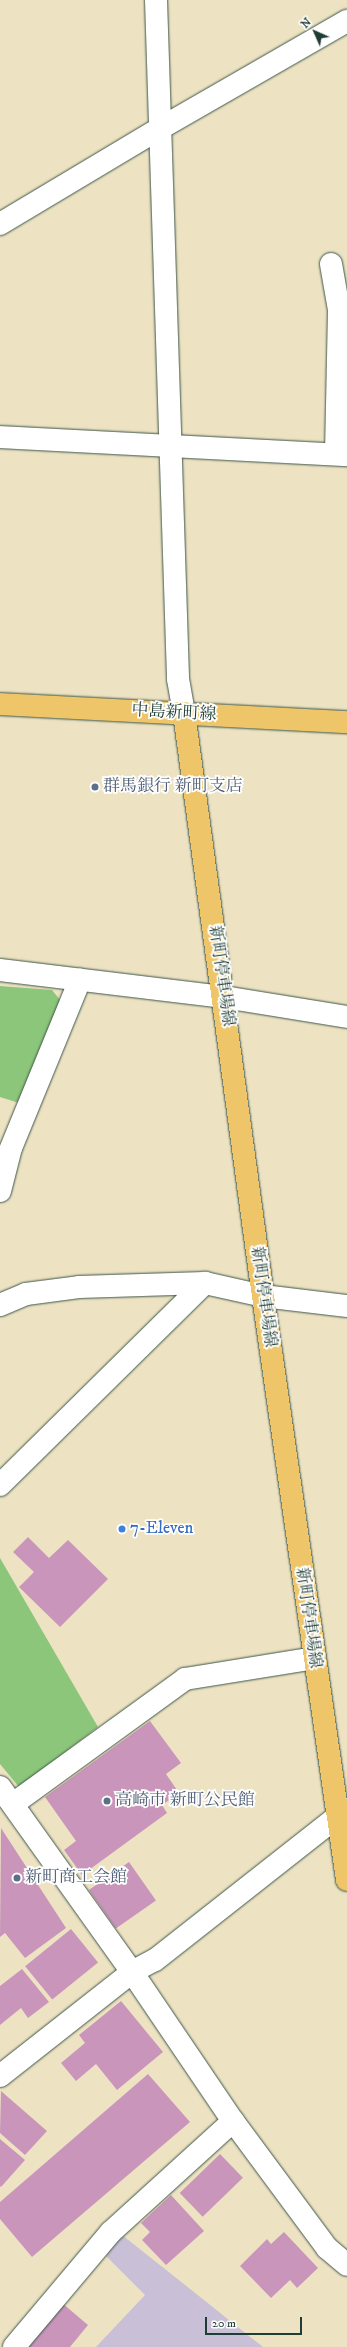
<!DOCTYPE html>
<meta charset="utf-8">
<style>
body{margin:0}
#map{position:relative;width:347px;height:2347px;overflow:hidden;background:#ede3c3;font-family:"IM FELL DW Pica","Noto Serif JP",serif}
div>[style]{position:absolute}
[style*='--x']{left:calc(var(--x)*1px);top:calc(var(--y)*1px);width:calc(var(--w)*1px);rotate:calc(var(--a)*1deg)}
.industrial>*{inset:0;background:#c9bfd7}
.green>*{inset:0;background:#8cc67a}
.building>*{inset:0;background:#ca95bb;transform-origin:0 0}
.roads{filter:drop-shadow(0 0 1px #3e5649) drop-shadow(0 0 1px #3e5649)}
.minor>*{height:22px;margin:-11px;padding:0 11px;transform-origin:11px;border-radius:11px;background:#fff}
.major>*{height:22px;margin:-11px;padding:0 11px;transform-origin:11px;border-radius:11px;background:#eec569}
.dots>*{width:11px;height:11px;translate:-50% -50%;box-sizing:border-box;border:2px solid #fff;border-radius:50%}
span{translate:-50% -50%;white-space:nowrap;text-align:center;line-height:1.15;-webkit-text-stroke:3.5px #fff;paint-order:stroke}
.street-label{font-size:17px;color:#1f3d34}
.service-label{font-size:17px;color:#4e5e75}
.left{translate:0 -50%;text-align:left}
.shop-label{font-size:17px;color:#366cbe}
.north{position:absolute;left:295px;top:12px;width:40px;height:40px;-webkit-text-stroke:3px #fff;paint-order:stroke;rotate:315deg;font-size:11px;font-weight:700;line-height:16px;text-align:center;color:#1f3d34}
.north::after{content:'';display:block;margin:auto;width:14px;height:18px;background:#1f3d34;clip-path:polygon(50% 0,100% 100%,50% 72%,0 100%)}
.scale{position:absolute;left:205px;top:2317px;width:97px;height:18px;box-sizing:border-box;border:2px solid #1f3d34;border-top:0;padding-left:5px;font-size:12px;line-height:14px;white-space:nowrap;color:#1f3d34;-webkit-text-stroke:3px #fff;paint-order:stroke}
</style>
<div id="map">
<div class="industrial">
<div style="clip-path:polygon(122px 2235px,170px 2273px,263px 2347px,96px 2347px,145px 2295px,106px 2256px)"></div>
</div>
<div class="green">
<div style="clip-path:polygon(0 986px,52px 990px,61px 1001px,22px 1104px,0 1097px)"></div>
<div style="clip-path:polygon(0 1558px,98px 1727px,19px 1787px,0 1764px)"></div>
</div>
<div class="building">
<div style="clip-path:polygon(28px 1537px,49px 1558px,68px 1540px,108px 1579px,60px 1627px,19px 1587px,34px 1572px,13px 1552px)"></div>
<div style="clip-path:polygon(150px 1721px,181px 1763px,166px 1774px,179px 1793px,162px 1805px,167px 1813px,82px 1875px,64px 1850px,76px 1841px,45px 1797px)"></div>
<div style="clip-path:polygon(1px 1828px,66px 1928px,25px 1958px,5px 1933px,0 1937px)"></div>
<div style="left:129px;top:1862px;width:47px;height:49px;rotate:55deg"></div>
<div style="left:71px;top:1929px;width:43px;height:59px;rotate:51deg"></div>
<div style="clip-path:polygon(22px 1969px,49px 2002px,28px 2018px,21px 2008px,0 2025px,0 1986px)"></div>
<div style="clip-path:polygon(121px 2001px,163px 2052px,117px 2090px,96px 2064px,76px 2081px,61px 2063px,85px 2043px,79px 2035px)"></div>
<div style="clip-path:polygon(148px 2074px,190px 2122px,32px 2257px,0 2219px,0 2202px)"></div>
<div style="clip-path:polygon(1px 2091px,47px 2131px,25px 2155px,0 2133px)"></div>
<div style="clip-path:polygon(0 2139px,25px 2160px,1px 2187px,0 2186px)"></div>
<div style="left:220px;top:2154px;width:33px;height:56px;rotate:46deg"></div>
<div style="clip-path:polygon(171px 2195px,204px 2231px,166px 2265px,142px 2240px,150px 2232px,141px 2223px)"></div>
<div style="clip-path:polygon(284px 2232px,318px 2268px,297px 2288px,290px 2280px,271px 2298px,240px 2266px,267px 2239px,271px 2244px)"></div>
<div style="clip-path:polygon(62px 2303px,88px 2325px,70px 2347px,25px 2347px)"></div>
</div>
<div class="roads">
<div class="minor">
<div style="--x:156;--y:0;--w:679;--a:88.14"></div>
<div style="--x:178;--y:679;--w:35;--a:80"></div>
<div style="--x:0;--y:224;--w:185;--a:-30.9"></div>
<div style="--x:159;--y:129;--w:217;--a:-29.9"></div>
<div style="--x:331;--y:264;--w:47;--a:80.1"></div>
<div style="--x:339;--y:310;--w:144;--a:91.2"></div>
<div style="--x:0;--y:437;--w:347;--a:3"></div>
<div style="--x:0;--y:970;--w:226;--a:6.9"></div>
<div style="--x:224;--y:997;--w:125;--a:9.2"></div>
<div style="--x:0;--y:1191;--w:44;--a:-75.7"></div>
<div style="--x:11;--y:1148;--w:182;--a:-67.7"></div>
<div style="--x:0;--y:1305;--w:28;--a:-23"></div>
<div style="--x:26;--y:1294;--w:53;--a:-7.5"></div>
<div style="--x:79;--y:1287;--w:126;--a:-1.8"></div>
<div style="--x:205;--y:1283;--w:59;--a:12.6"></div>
<div style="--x:263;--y:1296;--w:85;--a:6.8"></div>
<div style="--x:0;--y:1485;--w:288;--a:-44.6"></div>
<div style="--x:0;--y:1787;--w:227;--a:54.5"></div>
<div style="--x:132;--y:1972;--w:180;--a:55.9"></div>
<div style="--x:233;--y:2121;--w:158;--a:53.5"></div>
<div style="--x:327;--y:2248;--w:26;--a:40"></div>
<div style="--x:13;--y:1804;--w:213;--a:-36"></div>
<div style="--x:185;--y:1679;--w:131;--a:-9.2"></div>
<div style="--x:0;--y:2076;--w:168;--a:-38.2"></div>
<div style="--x:132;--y:1972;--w:26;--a:-28"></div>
<div style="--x:155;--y:1960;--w:244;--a:-38.2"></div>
<div style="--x:14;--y:2347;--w:150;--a:-49.9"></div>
<div style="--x:111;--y:2232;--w:165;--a:-42.3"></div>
</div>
<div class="major">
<div style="--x:0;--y:704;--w:347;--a:3"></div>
<div style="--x:184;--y:713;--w:588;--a:82.28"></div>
<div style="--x:263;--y:1296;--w:590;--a:81.81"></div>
</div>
</div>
<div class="dots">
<div style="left:95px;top:787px;background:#5c6f8a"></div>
<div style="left:122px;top:1529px;background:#3f7fe0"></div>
<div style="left:107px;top:1801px;background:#5c6f8a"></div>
<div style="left:17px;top:1878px;background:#5c6f8a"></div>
</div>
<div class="street-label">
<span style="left:174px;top:713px;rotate:3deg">中島新町線</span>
<span style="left:221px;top:976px;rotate:82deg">新町停車場線</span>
<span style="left:263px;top:1297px;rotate:82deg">新町停車場線</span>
<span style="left:308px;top:1618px;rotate:82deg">新町停車場線</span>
</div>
<div class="service-label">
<span class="left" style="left:103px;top:787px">群馬銀行 新町支店</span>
<span class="left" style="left:115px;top:1801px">高崎市 新町公民館</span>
<span class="left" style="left:25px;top:1878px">新町商工会館</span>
</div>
<div class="shop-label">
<span class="left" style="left:130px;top:1529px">7-Eleven</span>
</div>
<div class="north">N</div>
<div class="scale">20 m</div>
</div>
